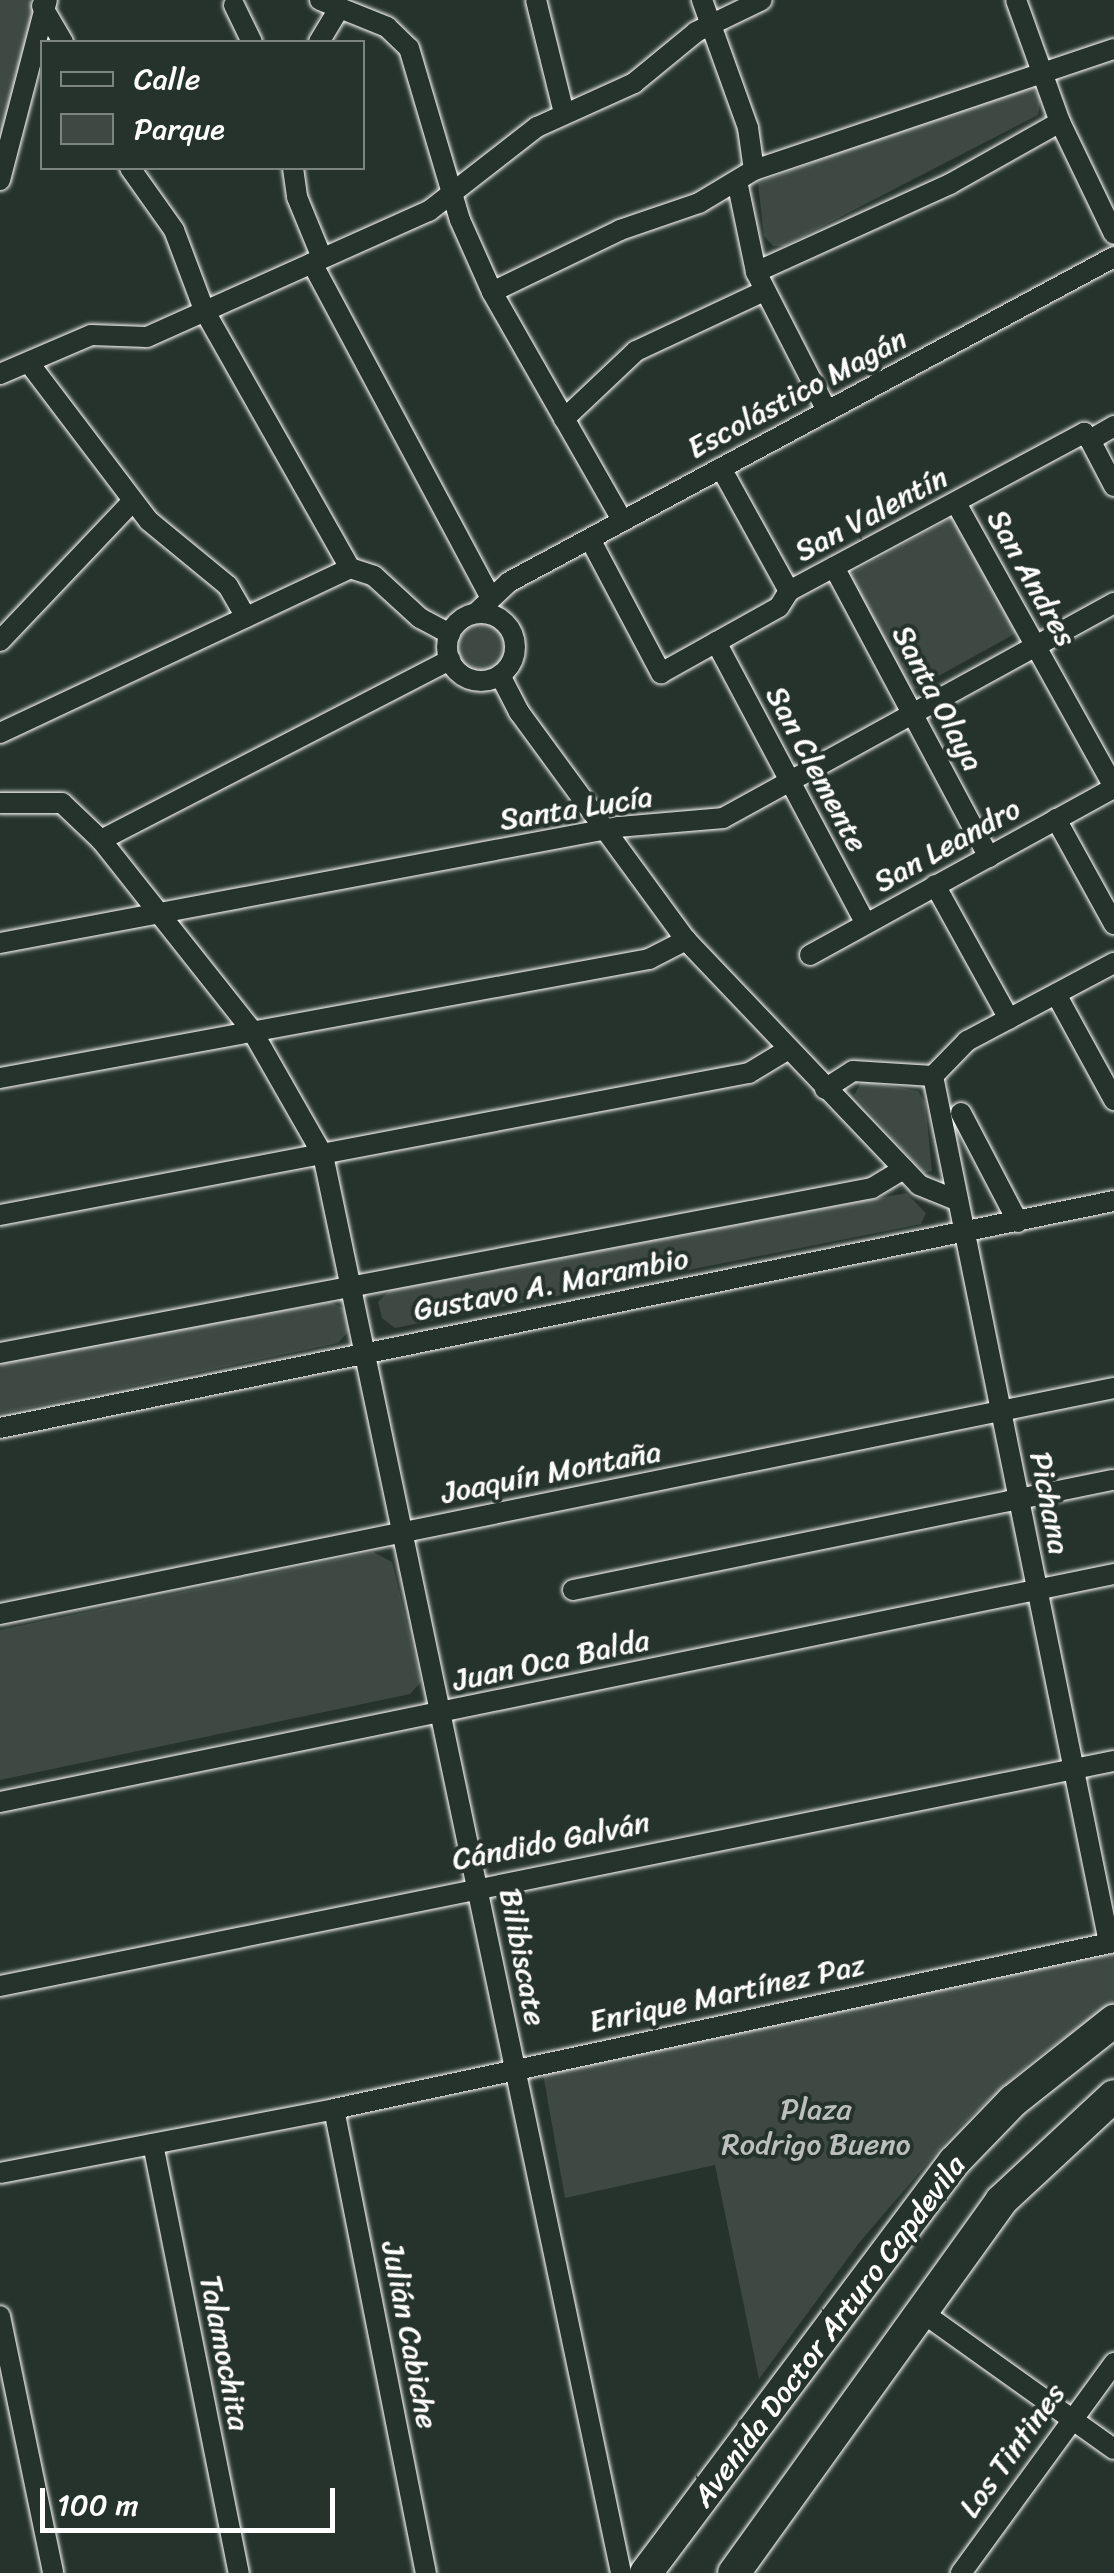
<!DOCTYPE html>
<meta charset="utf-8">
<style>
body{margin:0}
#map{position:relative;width:1114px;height:2573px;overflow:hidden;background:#26332d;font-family:Sriracha,sans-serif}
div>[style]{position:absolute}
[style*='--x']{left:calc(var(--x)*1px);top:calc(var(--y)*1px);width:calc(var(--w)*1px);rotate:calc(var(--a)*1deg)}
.green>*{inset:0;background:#3e4944;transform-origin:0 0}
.round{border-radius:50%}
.roads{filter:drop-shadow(0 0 2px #fff) drop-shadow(0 0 2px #fff)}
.street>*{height:20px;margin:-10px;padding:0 10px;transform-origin:10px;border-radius:10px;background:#26332d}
.street>.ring{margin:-10px;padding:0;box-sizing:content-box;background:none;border:20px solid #26332d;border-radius:50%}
.primary>*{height:32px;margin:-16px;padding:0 16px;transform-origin:16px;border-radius:16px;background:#26332d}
span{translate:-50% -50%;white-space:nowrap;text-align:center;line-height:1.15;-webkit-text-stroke:8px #26332d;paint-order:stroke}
.street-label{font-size:30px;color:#fff}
.park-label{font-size:30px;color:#bbbfbe}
.legend{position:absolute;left:40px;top:40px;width:325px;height:130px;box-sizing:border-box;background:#26332d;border:2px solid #7d8581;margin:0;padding:12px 18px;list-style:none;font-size:30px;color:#fff}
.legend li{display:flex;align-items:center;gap:20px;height:50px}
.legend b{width:50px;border:2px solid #7d8581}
.scale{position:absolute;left:40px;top:2488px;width:295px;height:45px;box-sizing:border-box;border:5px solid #fff;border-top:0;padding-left:12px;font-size:30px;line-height:35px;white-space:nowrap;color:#fff;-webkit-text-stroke:8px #26332d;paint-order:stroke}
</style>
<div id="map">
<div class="green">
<div style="clip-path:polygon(0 0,30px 0,35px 16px,0 141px)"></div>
<div style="clip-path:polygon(1026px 82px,1041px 97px,1038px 115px,784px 246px,773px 246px,764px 236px,758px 183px)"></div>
<div style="left:955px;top:516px;width:132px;height:122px;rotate:61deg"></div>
<div class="round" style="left:458px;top:624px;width:48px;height:48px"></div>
<div style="clip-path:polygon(862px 1081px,918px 1091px,925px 1102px,932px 1171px,924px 1173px,854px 1095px)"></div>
<div style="clip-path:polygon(906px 1193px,926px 1213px,921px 1224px,395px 1328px,382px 1318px,378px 1302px,390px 1290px)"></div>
<div style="clip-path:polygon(331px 1302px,345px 1309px,349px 1331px,338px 1343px,0 1414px,0 1362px)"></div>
<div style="clip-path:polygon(373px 1552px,392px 1562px,421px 1682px,410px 1694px,0 1780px,0 1630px)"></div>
<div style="clip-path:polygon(1114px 1951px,1114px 2003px,1035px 2058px,954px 2132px,859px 2243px,759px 2379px,715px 2165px,565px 2198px,543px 2074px)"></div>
</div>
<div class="roads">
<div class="street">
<div style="--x:320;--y:0;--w:72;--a:21.9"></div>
<div style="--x:387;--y:27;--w:30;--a:44"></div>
<div style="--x:409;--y:48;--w:179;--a:73.5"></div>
<div style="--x:460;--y:220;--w:79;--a:66"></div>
<div style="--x:492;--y:292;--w:262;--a:60.3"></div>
<div style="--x:536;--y:0;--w:116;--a:76.1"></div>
<div style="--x:702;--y:0;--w:136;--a:70.2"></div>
<div style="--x:748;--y:128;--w:42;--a:81.9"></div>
<div style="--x:1016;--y:0;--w:130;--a:70.2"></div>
<div style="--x:1060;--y:122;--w:124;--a:64.3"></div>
<div style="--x:234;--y:5;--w:41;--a:64.1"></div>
<div style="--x:42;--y:6;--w:42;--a:59.7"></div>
<div style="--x:319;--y:42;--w:35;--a:-59"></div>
<div style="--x:130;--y:168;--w:76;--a:54.6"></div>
<div style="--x:174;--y:230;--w:85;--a:69.4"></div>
<div style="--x:204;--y:310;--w:296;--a:60.5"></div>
<div style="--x:293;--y:168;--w:29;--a:82"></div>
<div style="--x:297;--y:197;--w:66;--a:67.7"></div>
<div style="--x:0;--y:180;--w:186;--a:-75.4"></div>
<div style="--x:737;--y:181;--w:93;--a:78.2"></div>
<div style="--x:756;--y:272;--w:156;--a:62.9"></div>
<div style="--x:312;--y:263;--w:376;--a:61.9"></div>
<div style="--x:756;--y:272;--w:213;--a:-24.4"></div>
<div style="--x:950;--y:184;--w:126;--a:-29.4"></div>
<div style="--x:492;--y:292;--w:142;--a:-25.8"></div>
<div style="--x:620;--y:230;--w:83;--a:-18.9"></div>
<div style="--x:699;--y:203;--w:64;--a:-31"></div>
<div style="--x:754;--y:170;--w:380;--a:-18.6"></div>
<div style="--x:29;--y:363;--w:198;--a:52.8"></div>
<div style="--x:149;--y:521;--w:102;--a:39.4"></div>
<div style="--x:228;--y:586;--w:36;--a:60"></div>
<div style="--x:0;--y:374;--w:99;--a:-23.2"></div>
<div style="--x:91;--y:335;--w:56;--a:2"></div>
<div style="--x:147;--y:337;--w:309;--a:-24.1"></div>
<div style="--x:429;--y:211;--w:137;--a:-37.9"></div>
<div style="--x:537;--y:127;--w:107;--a:-24.4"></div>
<div style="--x:634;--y:83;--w:80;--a:-39.4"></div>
<div style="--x:696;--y:32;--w:73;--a:-25.9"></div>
<div style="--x:564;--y:419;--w:99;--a:-43.4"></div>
<div style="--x:636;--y:351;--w:141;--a:-25.1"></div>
<div style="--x:1090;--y:440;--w:52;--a:62.4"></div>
<div style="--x:721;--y:468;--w:141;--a:61.1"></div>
<div style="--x:956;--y:503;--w:325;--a:60.9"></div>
<div style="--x:590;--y:539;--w:152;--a:62.1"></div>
<div style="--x:661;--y:673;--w:135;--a:-29.2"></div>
<div style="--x:779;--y:607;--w:19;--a:-58"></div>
<div style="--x:789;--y:591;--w:335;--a:-28.2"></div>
<div style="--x:1084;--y:433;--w:9;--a:49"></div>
<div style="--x:1090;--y:440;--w:28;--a:-30"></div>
<div style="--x:834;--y:567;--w:329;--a:61.9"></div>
<div class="ring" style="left:447px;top:613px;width:48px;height:48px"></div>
<div style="--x:476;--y:613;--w:45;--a:-43.2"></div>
<div style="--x:509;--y:582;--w:687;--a:-28.24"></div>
<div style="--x:0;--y:641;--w:193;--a:-46.5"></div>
<div style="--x:716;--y:642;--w:319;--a:62"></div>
<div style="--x:500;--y:675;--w:42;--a:62.8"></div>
<div style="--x:519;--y:712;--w:283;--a:53.8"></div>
<div style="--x:686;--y:940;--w:338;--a:46.4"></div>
<div style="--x:919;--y:1185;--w:40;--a:22"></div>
<div style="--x:0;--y:733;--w:387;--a:-25.2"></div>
<div style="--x:350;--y:568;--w:25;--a:18"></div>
<div style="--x:374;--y:576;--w:62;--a:42.4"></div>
<div style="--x:420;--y:618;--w:34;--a:28"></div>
<div style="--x:0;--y:803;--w:62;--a:0"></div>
<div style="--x:62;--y:803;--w:54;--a:43.5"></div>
<div style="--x:101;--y:840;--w:241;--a:51.6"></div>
<div style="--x:251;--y:1029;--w:145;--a:60.3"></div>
<div style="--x:323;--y:1155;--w:1449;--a:78.13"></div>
<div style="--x:1056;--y:819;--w:120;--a:61.1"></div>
<div style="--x:101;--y:840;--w:393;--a:-27.3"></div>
<div style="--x:935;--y:885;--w:153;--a:61.1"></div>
<div style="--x:0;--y:943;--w:629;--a:-10.63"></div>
<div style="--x:618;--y:827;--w:105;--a:-4.9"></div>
<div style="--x:723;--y:818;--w:446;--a:-28.8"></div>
<div style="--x:810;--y:955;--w:347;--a:-28.8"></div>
<div style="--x:1056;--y:994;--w:121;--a:61.3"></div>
<div style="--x:933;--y:1076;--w:885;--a:78.52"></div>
<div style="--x:933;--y:1076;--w:49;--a:-45.8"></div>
<div style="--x:967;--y:1041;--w:166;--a:-28"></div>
<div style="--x:0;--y:1078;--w:660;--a:-10.39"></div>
<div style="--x:649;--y:959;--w:42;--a:-27.2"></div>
<div style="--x:825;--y:1089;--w:33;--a:-33"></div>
<div style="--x:853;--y:1071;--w:80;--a:3.6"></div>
<div style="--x:961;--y:1113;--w:123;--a:62.4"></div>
<div style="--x:0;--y:1215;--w:762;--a:-10.74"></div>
<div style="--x:749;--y:1073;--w:44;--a:-31.2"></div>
<div style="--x:0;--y:1353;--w:887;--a:-10.71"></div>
<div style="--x:872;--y:1188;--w:37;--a:-31"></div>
<div style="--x:0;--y:1428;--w:1137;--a:-11.52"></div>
<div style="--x:573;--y:1590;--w:550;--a:-11.53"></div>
<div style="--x:0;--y:1614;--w:1137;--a:-11.47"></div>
<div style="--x:0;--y:1802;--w:1137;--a:-11.57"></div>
<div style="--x:0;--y:1986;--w:1136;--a:-11.42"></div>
<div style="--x:334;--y:2109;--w:473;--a:78.8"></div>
<div style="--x:153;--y:2144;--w:438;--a:78.7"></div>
<div style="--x:0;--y:2173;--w:340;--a:-10.8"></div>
<div style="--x:334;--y:2109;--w:798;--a:-12.08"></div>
<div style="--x:919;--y:2310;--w:239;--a:35.5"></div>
<div style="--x:0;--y:2316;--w:262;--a:78.3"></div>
<div style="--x:961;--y:2573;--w:260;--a:-53.9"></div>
</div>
<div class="primary">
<div style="--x:646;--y:2573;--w:514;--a:-53.15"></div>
<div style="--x:954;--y:2162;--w:85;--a:-46"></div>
<div style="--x:1013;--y:2101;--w:129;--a:-38.4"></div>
<div style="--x:734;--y:2573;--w:458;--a:-54.3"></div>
<div style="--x:1001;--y:2201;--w:154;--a:-42.9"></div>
</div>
</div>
<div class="street-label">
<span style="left:797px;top:393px;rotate:-28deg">Escolástico Magán</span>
<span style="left:871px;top:514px;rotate:-28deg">San Valentín</span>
<span style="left:1032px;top:578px;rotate:61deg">San Andres</span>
<span style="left:938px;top:698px;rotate:62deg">Santa Olaya</span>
<span style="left:817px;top:769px;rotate:62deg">San Clemente</span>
<span style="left:576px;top:808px;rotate:-9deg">Santa Lucía</span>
<span style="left:947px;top:845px;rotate:-29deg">San Leandro</span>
<span style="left:551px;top:1284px;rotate:-11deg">Gustavo A. Marambio</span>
<span style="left:551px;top:1472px;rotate:-11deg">Joaquín Montaña</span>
<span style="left:1050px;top:1503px;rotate:79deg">Pichana</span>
<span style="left:551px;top:1660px;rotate:-12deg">Juan Oca Balda</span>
<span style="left:551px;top:1841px;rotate:-11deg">Cándido Galván</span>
<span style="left:523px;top:1957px;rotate:79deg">Bilibiscate</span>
<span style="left:727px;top:1993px;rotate:-12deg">Enrique Martínez Paz</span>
<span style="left:829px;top:2331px;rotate:-53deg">Avenida Doctor Arturo Capdevila</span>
<span style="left:410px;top:2335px;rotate:79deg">Julián Cabiche</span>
<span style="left:225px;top:2353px;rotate:79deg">Talamochita</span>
<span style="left:1012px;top:2450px;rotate:-54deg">Los Tintines</span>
</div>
<div class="park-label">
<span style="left:816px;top:2126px">Plaza<br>Rodrigo Bueno</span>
</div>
<ul class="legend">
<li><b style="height:12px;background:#26332d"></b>Calle</li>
<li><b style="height:28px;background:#3e4944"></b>Parque</li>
</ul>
<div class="scale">100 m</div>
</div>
